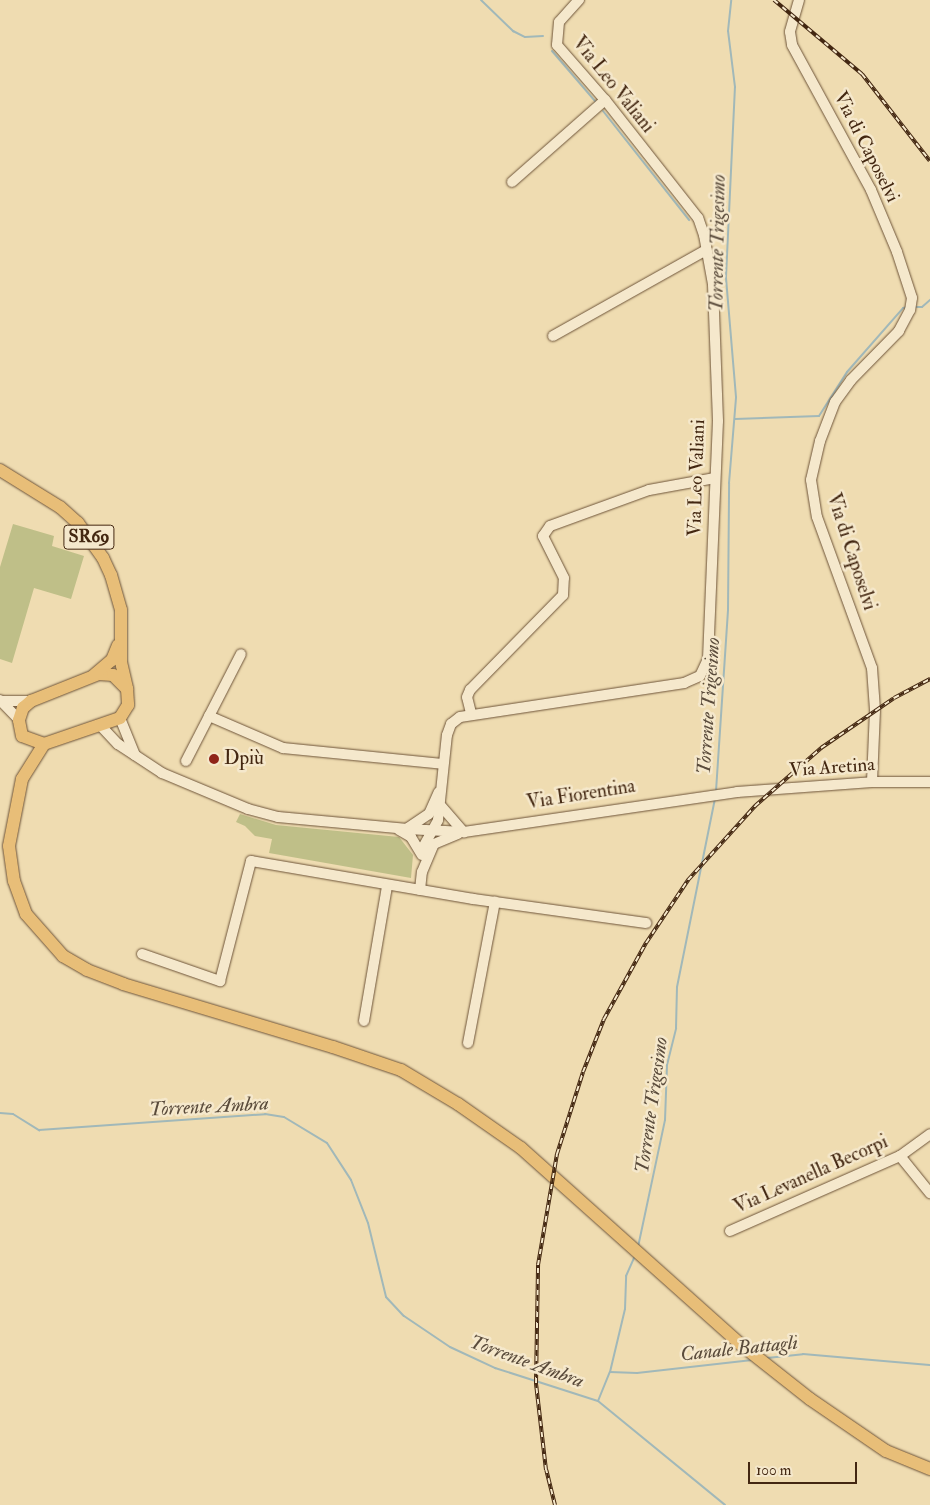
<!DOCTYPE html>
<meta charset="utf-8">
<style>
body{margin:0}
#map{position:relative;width:930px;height:1505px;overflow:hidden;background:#efdcb1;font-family:"IM FELL Double Pica",serif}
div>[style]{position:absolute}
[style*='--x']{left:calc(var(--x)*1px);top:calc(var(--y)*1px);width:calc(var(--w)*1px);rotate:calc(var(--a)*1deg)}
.green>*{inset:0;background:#bfbf88}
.stream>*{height:2px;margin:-1px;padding:0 1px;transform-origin:1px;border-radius:1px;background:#a1b8b9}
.roads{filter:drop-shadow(0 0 1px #6e5439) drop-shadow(0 0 1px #6e5439)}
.minor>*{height:10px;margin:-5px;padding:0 5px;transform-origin:5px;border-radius:5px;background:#f5e8cc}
.major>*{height:12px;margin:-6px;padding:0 6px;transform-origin:6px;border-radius:6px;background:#e8be78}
.rail>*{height:4px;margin-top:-2px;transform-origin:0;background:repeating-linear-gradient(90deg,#f5e8cc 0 5.5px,#432711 0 11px);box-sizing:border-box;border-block:1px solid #432711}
.dots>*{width:14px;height:14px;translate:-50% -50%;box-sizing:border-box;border:2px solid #f5e8cc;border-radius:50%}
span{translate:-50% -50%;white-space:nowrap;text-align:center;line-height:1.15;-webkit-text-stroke:5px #f5e8cc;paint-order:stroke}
.shield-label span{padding:1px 4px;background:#f5e8cc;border:1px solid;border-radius:4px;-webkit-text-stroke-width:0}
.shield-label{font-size:18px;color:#432711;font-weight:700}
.street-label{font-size:19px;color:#432711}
.poi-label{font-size:19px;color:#432711}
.left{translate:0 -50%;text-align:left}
.water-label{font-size:20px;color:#5a4b3b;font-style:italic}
.scale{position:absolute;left:748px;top:1462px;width:109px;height:22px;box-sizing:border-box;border:2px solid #432711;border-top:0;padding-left:6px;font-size:15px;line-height:18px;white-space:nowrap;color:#432711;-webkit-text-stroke:4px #f5e8cc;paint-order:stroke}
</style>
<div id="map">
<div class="green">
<div style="clip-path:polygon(13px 524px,54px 536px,52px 546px,84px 556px,71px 599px,34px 588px,12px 663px,0 659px,0 567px)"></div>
<div style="clip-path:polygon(240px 814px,276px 825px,399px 837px,413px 855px,411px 878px,269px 853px,272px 839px,255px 836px,245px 826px,236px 822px)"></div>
</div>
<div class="stream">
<div style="--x:481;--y:0;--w:45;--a:44.1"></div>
<div style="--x:513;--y:31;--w:13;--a:27"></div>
<div style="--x:525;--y:37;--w:18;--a:-3"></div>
<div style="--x:552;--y:51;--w:66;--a:49.3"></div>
<div style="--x:603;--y:111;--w:139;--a:51.7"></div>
<div style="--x:915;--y:307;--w:7;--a:0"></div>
<div style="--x:922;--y:307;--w:11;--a:-41"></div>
<div style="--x:735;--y:419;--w:84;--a:-2"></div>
<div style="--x:819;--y:416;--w:52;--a:-57.5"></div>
<div style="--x:847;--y:372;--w:85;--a:-48.8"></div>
<div style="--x:903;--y:308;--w:5;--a:-11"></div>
<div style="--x:716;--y:791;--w:181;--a:-86.2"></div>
<div style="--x:728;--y:610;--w:127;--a:-89.5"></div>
<div style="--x:729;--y:483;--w:86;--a:-85.3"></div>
<div style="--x:736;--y:397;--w:120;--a:-94.8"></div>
<div style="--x:726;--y:277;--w:190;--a:-87.3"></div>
<div style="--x:735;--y:87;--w:56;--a:-97.1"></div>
<div style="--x:728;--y:31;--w:31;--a:-84"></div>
<div style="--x:0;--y:1113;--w:13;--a:4"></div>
<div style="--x:13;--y:1114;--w:31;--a:32"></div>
<div style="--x:39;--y:1130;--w:227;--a:-4"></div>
<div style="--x:265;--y:1114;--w:19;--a:9"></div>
<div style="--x:284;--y:1117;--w:50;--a:31.2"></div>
<div style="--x:327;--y:1143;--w:44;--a:57"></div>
<div style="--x:351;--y:1180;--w:46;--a:68.4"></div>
<div style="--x:368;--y:1223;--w:76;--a:76.3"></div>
<div style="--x:386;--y:1297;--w:26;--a:47"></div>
<div style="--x:404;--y:1316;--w:55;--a:34"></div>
<div style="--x:450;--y:1347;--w:50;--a:25"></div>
<div style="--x:495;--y:1368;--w:108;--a:17.8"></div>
<div style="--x:598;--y:1401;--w:164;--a:39.3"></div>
<div style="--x:638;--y:1247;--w:130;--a:-78"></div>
<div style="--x:665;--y:1120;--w:55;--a:-87.9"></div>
<div style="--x:667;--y:1065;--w:38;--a:-76"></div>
<div style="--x:676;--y:1028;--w:41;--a:-88.6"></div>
<div style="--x:677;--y:987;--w:193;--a:-78.6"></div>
<div style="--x:767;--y:1358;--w:36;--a:-6"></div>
<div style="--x:803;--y:1354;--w:127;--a:5"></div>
<div style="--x:610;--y:1372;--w:27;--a:2"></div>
<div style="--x:637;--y:1373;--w:116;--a:-6.4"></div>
<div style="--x:598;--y:1401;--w:31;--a:-68"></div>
<div style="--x:610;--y:1372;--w:65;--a:-76.6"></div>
<div style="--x:625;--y:1309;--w:33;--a:-88"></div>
<div style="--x:626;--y:1276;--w:22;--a:-66"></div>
</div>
<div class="roads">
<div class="minor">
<div style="--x:799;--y:0;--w:33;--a:106"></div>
<div style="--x:790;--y:32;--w:13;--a:81"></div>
<div style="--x:792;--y:45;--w:165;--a:61.4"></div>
<div style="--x:871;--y:190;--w:67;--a:67.2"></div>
<div style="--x:897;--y:252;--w:48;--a:71.9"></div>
<div style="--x:912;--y:298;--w:12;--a:99"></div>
<div style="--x:910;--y:310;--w:24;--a:118"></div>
<div style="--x:899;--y:331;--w:69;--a:134.4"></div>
<div style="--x:851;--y:380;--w:27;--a:126"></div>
<div style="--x:835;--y:402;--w:42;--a:111"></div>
<div style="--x:820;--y:441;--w:40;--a:103"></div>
<div style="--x:811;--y:480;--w:37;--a:81"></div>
<div style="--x:817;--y:517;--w:161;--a:70"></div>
<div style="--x:872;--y:668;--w:42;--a:85.9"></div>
<div style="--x:875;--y:710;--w:72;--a:92.4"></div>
<div style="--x:512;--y:182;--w:124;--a:-41.4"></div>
<div style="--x:553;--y:336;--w:176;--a:-29.3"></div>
<div style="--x:0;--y:700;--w:28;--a:46"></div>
<div style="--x:1;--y:701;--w:30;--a:0"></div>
<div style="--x:471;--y:713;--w:16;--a:-104"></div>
<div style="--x:467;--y:697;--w:8;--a:-67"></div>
<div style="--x:470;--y:690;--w:133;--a:-45.6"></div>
<div style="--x:563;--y:595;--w:17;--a:-87"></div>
<div style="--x:564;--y:578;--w:47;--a:-116.6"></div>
<div style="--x:543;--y:536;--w:12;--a:-55"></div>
<div style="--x:550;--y:526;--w:105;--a:-20"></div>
<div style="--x:649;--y:490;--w:67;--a:-10.3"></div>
<div style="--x:209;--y:716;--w:81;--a:23.4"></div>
<div style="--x:283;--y:748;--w:160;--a:5.7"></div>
<div style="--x:120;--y:718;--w:40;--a:68"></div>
<div style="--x:100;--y:725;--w:26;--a:47"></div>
<div style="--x:118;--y:744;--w:53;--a:33.4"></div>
<div style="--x:162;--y:773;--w:93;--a:22.7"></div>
<div style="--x:248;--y:809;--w:31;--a:15"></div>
<div style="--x:278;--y:817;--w:130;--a:5.3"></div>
<div style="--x:407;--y:829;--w:57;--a:3"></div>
<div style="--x:464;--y:832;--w:276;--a:-8.3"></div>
<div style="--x:737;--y:792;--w:135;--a:-4.2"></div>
<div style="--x:872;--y:782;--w:58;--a:0"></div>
<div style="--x:186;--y:761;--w:120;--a:-62.8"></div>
<div style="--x:441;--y:806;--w:35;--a:49"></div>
<div style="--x:408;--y:828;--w:25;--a:-34"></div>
<div style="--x:429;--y:814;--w:24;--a:-66"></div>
<div style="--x:399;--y:830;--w:14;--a:30"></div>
<div style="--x:411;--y:837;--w:21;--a:59"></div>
<div style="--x:421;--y:851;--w:35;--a:-61"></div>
<div style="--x:438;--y:820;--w:85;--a:-84"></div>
<div style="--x:447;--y:735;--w:12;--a:-70"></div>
<div style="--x:451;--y:724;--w:11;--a:-38"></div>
<div style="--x:460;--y:717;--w:227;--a:-8.6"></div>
<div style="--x:684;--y:683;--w:17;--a:-24"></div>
<div style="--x:700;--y:676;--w:19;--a:-65"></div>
<div style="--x:708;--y:659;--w:238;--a:-87.6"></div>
<div style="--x:718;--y:421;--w:137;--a:-92.1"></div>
<div style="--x:713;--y:284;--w:50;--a:-100.4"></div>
<div style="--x:704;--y:235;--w:18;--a:-109"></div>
<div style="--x:698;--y:218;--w:150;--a:-128.2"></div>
<div style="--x:605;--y:100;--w:73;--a:-131.1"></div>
<div style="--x:557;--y:45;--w:23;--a:-85"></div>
<div style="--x:559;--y:22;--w:30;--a:-48"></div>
<div style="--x:420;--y:890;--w:18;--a:-84"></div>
<div style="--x:422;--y:872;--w:30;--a:-67"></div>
<div style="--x:434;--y:844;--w:26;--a:-23"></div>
<div style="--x:142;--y:954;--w:83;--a:19.1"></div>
<div style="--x:220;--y:981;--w:124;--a:-75.5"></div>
<div style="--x:251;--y:861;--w:225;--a:9.7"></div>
<div style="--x:473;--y:899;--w:175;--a:7.9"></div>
<div style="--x:364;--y:1021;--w:137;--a:-80.3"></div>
<div style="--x:468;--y:1043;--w:144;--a:-79.2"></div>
<div style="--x:900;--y:1156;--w:48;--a:51"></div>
<div style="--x:730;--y:1231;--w:186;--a:-23.8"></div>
<div style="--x:900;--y:1156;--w:37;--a:-36"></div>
</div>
<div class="major">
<div style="--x:0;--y:470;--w:70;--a:31.7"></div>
<div style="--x:60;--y:507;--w:24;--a:42"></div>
<div style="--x:78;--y:523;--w:43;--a:54.5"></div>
<div style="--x:103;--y:558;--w:19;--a:65"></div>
<div style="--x:111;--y:575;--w:36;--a:74"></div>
<div style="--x:121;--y:610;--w:52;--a:90"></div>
<div style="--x:121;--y:662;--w:28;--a:77"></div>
<div style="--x:127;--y:689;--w:16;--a:86"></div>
<div style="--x:128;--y:705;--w:15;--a:122"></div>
<div style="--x:120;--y:718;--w:80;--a:161.1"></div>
<div style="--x:44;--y:744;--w:23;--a:-160"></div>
<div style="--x:22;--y:736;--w:16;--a:-101"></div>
<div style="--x:19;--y:720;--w:13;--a:-72"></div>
<div style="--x:23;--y:708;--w:11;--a:-41"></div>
<div style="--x:31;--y:701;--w:73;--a:-21.7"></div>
<div style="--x:99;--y:674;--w:14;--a:4"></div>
<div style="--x:113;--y:675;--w:20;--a:45"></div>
<div style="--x:94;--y:675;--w:23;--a:-40"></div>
<div style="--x:112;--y:660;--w:16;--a:-68"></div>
<div style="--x:44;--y:744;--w:41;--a:122.2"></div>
<div style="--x:22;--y:779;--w:68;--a:101"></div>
<div style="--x:9;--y:846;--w:35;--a:82"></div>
<div style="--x:14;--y:881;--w:35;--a:70"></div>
<div style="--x:26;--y:914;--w:56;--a:48.6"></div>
<div style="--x:63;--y:956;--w:28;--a:30"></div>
<div style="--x:87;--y:970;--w:39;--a:21"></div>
<div style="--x:123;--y:984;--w:219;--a:16.7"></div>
<div style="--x:333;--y:1047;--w:72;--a:18.7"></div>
<div style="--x:401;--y:1070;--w:66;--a:30.8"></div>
<div style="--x:458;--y:1104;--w:77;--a:34.9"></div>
<div style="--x:521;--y:1148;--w:292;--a:41.8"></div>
<div style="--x:739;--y:1343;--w:90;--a:38.3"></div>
<div style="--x:810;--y:1399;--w:92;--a:34.4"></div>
<div style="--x:886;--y:1451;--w:48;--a:22.2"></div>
</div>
</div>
<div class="rail">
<div style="--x:774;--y:0;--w:115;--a:40.1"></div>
<div style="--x:862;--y:74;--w:110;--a:52"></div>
<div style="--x:555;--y:1505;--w:36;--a:-104"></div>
<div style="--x:546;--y:1470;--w:88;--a:-96.6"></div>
<div style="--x:536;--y:1383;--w:118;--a:-89"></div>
<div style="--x:538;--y:1265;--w:113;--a:-80.3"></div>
<div style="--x:557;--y:1154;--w:86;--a:-72.4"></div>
<div style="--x:583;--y:1072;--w:57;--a:-68.4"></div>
<div style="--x:604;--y:1019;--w:87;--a:-61.1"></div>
<div style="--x:646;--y:943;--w:76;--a:-56.3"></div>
<div style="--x:688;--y:880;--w:100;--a:-47.8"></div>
<div style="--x:755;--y:806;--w:88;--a:-41.3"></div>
<div style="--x:821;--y:748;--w:88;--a:-34.4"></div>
<div style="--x:894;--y:698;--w:41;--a:-27.8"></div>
</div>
<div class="dots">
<div style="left:214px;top:759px;background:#8f2418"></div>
</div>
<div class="shield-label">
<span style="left:89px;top:537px">SR69</span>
</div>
<div class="street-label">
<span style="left:613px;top:85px;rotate:51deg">Via Leo Valiani</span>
<span style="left:866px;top:147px;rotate:63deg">Via di Caposelvi</span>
<span style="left:697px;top:478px;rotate:-88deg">Via Leo Valiani</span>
<span style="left:851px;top:552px;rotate:72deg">Via di Caposelvi</span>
<span style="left:832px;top:768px;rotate:-4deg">Via Aretina</span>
<span style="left:581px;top:795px;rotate:-9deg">Via Fiorentina</span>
<span style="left:811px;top:1175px;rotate:-24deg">Via Levanella Becorpi</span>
</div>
<div class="poi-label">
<span class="left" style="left:224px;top:759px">Dpiù</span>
</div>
<div class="water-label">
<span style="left:717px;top:243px;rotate:-89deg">Torrente Trigesimo</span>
<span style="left:708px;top:706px;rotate:-86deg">Torrente Trigesimo</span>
<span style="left:651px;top:1105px;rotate:-82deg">Torrente Trigesimo</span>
<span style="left:209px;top:1106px;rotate:-3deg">Torrente Ambra</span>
<span style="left:739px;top:1348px;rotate:-6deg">Canale Battagli</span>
<span style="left:527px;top:1361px;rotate:20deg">Torrente Ambra</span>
</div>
<div class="scale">100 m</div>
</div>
